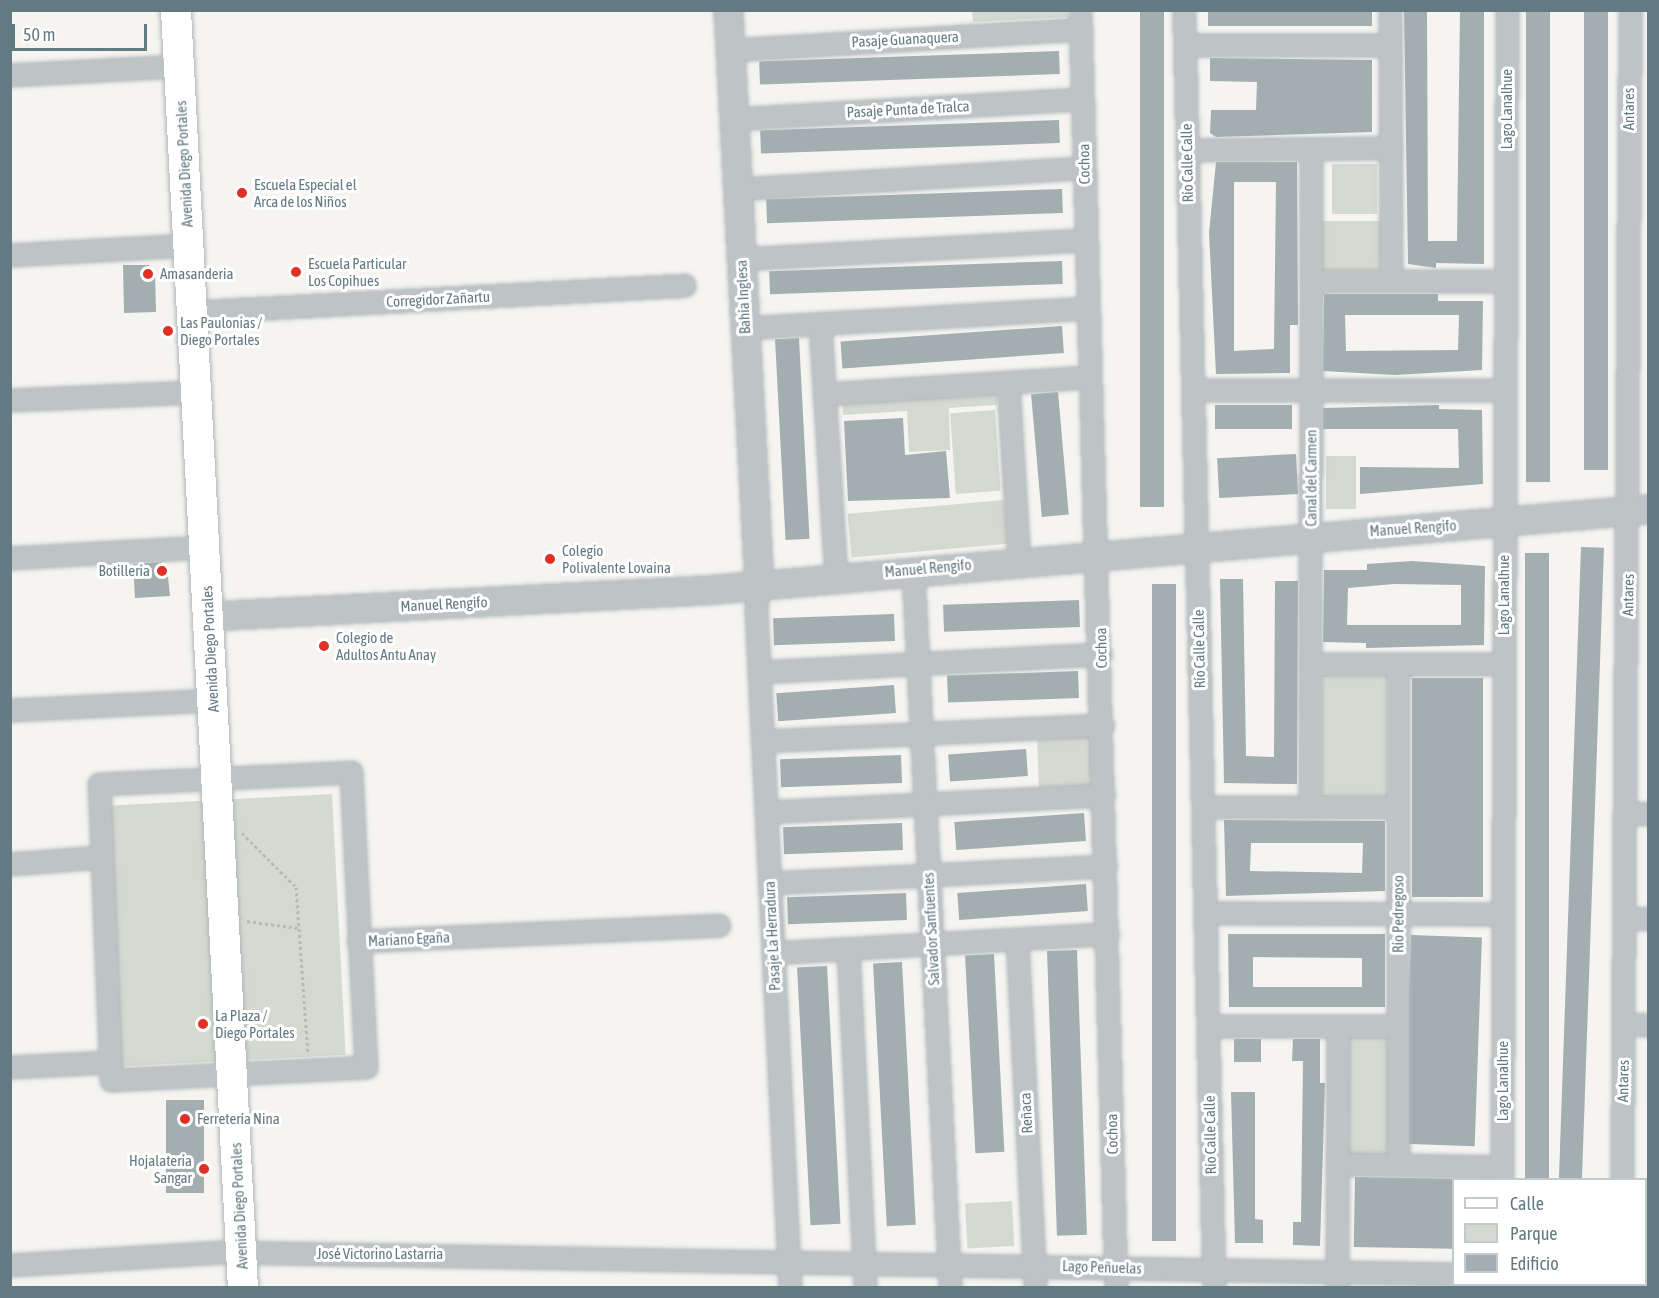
<!DOCTYPE html>
<meta charset="utf-8">
<style>
body{margin:0}
#map{position:relative;width:1659px;height:1298px;overflow:hidden;background:#f5f4f1;font-family:"Asap Condensed",sans-serif}
div>[style]{position:absolute}
[style*='--x']{left:calc(var(--x)*1px);top:calc(var(--y)*1px);width:calc(var(--w)*1px);rotate:calc(var(--a)*1deg)}
.green>*{inset:0;background:#d5dad0;transform-origin:0 0}
.building>*{inset:0;background:#a2aeb0;transform-origin:0 0}
.path>*{height:3px;margin-top:-1.5px;transform-origin:0;background:repeating-linear-gradient(90deg,#b6babc 0 3px,transparent 0 6px)}
.roads{filter:drop-shadow(0 0 2px #b0b7ba) drop-shadow(0 0 2px #b0b7ba)}
.minor>*{height:21px;margin:-10.5px;padding:0 10.5px;transform-origin:10.5px;border-radius:10.5px;background:#bec3c5}
.tertiary>*{height:27px;margin:-13.5px;padding:0 13.5px;transform-origin:13.5px;border-radius:13.5px;background:#bec3c5}
.secondary>*{height:30px;margin:-15px;padding:0 15px;transform-origin:15px;border-radius:15px;background:#fff}
.dots>*{width:16px;height:16px;translate:-50% -50%;box-sizing:border-box;border:3px solid #fff;border-radius:50%}
span{translate:-50% -50%;white-space:nowrap;text-align:center;line-height:1.15;-webkit-text-stroke:6px #fff;paint-order:stroke}
.street-label{font-size:15px;color:#647a82}
.poi-label{font-size:15px;color:#647a82}
.left{translate:0 -50%;text-align:left}
.right{translate:-100% -50%;text-align:right}
.frame{position:absolute;inset:0;border:12px solid #647a82;pointer-events:none}
.legend{position:absolute;left:1452px;top:1178px;width:195px;height:108px;box-sizing:border-box;background:#fff;border:2px solid #c1cacd;margin:0;padding:8px 10px;list-style:none;font-size:18px;color:#647a82}
.legend li{display:flex;align-items:center;gap:12px;height:30px}
.legend b{width:30px;border:2px solid #c1cacd}
.scale{position:absolute;left:12px;top:24px;width:135px;height:27px;box-sizing:border-box;border:3px solid #647a82;border-top:0;padding-left:8px;font-size:18px;line-height:21px;white-space:nowrap;color:#647a82;-webkit-text-stroke:4px #fff;paint-order:stroke}
</style>
<div id="map">
<div class="green">
<div style="clip-path:polygon(972px 11px,1068px 11px,1068px 17px,973px 22px)"></div>
<div style="left:1377px;top:164px;width:50px;height:45px;rotate:90deg"></div>
<div style="left:1382px;top:221px;width:49px;height:60px;rotate:90deg"></div>
<div style="clip-path:polygon(997px 394px,997px 405px,949px 408px,950px 450px,909px 452px,907px 411px,843px 415px,842px 402px)"></div>
<div style="left:995px;top:410px;width:81px;height:45px;rotate:86deg"></div>
<div style="left:1326px;top:456px;width:30px;height:53px"></div>
<div style="left:1004px;top:500px;width:44px;height:157px;rotate:85deg"></div>
<div style="left:1322px;top:674px;width:65px;height:129px"></div>
<div style="left:1096px;top:735px;width:55px;height:59px;rotate:88deg"></div>
<div style="left:332px;top:794px;width:261px;height:226px;rotate:87deg"></div>
<div style="left:1389px;top:1037px;width:125px;height:46px;rotate:90deg"></div>
<div style="left:1012px;top:1201px;width:45px;height:47px;rotate:87deg"></div>
</div>
<div class="building">
<div style="left:1140px;top:10px;width:24px;height:497px"></div>
<div style="left:1208px;top:10px;width:164px;height:16px"></div>
<div style="clip-path:polygon(1404px 10px,1427px 10px,1428px 241px,1457px 241px,1460px 10px,1484px 10px,1484px 264px,1436px 263px,1436px 268px,1408px 264px)"></div>
<div style="left:1526px;top:10px;width:24px;height:472px"></div>
<div style="left:1584px;top:10px;width:24px;height:460px"></div>
<div style="left:1059px;top:51px;width:23px;height:300px;rotate:88deg"></div>
<div style="clip-path:polygon(1210px 58px,1372px 60px,1372px 132px,1216px 137px,1210px 133px,1211px 110px,1256px 110px,1257px 82px,1210px 81px)"></div>
<div style="left:1059px;top:120px;width:23px;height:299px;rotate:88deg"></div>
<div style="clip-path:polygon(evenodd,1216px 162px,1297px 162px,1298px 325px,1290px 325px,1290px 373px,1216px 374px,1209px 233px,1216px 162px,1234px 182px,1276px 182px,1274px 349px,1234px 351px,1234px 182px)"></div>
<div style="left:1062px;top:189px;width:24px;height:296px;rotate:88deg"></div>
<div style="left:1062px;top:261px;width:23px;height:293px;rotate:88deg"></div>
<div style="clip-path:polygon(123px 265px,149px 265px,155px 273px,156px 312px,124px 313px)"></div>
<div style="clip-path:polygon(evenodd,1324px 294px,1438px 294px,1438px 301px,1483px 301px,1482px 370px,1395px 375px,1323px 371px,1324px 294px,1345px 315px,1459px 315px,1458px 350px,1346px 351px,1345px 315px)"></div>
<div style="left:1062px;top:326px;width:27px;height:222px;rotate:86deg"></div>
<div style="left:799px;top:338px;width:201px;height:24px;rotate:87deg"></div>
<div style="left:1058px;top:392px;width:123px;height:27px;rotate:85deg"></div>
<div style="left:1215px;top:405px;width:77px;height:24px"></div>
<div style="clip-path:polygon(1439px 405px,1439px 409px,1482px 410px,1483px 484px,1360px 494px,1360px 467px,1459px 468px,1458px 429px,1323px 429px,1323px 408px)"></div>
<div style="clip-path:polygon(903px 418px,905px 455px,946px 451px,950px 498px,848px 501px,844px 421px)"></div>
<div style="left:1296px;top:454px;width:40px;height:79px;rotate:87deg"></div>
<div style="left:1581px;top:547px;width:23px;height:632px;rotate:2deg"></div>
<div style="left:1525px;top:553px;width:24px;height:626px"></div>
<div style="clip-path:polygon(evenodd,1412px 561px,1485px 566px,1484px 645px,1366px 648px,1366px 643px,1323px 642px,1324px 570px,1367px 570px,1367px 564px,1412px 561px,1394px 584px,1461px 585px,1461px 625px,1347px 625px,1348px 588px,1394px 584px)"></div>
<div style="clip-path:polygon(161px 562px,167px 567px,170px 596px,135px 598px,133px 564px)"></div>
<div style="clip-path:polygon(1220px 579px,1243px 579px,1246px 756px,1274px 757px,1275px 581px,1298px 581px,1297px 784px,1224px 783px)"></div>
<div style="left:1152px;top:584px;width:24px;height:657px"></div>
<div style="left:1079px;top:600px;width:27px;height:136px;rotate:88deg"></div>
<div style="left:894px;top:614px;width:27px;height:121px;rotate:88deg"></div>
<div style="left:1078px;top:671px;width:27px;height:131px;rotate:88deg"></div>
<div style="left:1483px;top:678px;width:219px;height:71px;rotate:90deg"></div>
<div style="left:894px;top:685px;width:28px;height:118px;rotate:86deg"></div>
<div style="left:1026px;top:749px;width:27px;height:78px;rotate:86deg"></div>
<div style="left:901px;top:755px;width:28px;height:121px;rotate:88deg"></div>
<div style="left:1084px;top:813px;width:28px;height:130px;rotate:86deg"></div>
<div style="clip-path:polygon(evenodd,1224px 820px,1385px 821px,1385px 891px,1226px 896px,1224px 820px,1251px 843px,1363px 843px,1362px 873px,1250px 871px,1251px 843px)"></div>
<div style="left:902px;top:823px;width:27px;height:119px;rotate:88deg"></div>
<div style="left:1086px;top:884px;width:27px;height:129px;rotate:86deg"></div>
<div style="left:906px;top:893px;width:27px;height:119px;rotate:88deg"></div>
<div style="clip-path:polygon(evenodd,1228px 934px,1385px 934px,1385px 1007px,1229px 1007px,1228px 934px,1253px 957px,1362px 958px,1362px 987px,1253px 987px,1253px 957px)"></div>
<div style="left:1411px;top:935px;width:71px;height:209px;rotate:2deg"></div>
<div style="left:1077px;top:950px;width:285px;height:30px;rotate:88deg"></div>
<div style="left:994px;top:954px;width:198px;height:29px;rotate:87deg"></div>
<div style="left:902px;top:962px;width:263px;height:29px;rotate:87deg"></div>
<div style="left:827px;top:966px;width:258px;height:30px;rotate:87deg"></div>
<div style="left:1234px;top:1039px;width:27px;height:23px"></div>
<div style="clip-path:polygon(1293px 1039px,1320px 1039px,1320px 1083px,1325px 1083px,1320px 1246px,1293px 1245px,1293px 1222px,1301px 1222px,1303px 1061px,1292px 1061px)"></div>
<div style="clip-path:polygon(1231px 1092px,1255px 1092px,1255px 1219px,1263px 1220px,1263px 1243px,1235px 1243px)"></div>
<div style="left:166px;top:1100px;width:38px;height:93px"></div>
<div style="left:1355px;top:1177px;width:99px;height:70px;rotate:1deg"></div>
</div>
<div class="path">
<div style="--x:242;--y:833;--w:76;--a:45"></div>
<div style="--x:296;--y:887;--w:166;--a:85.9"></div>
<div style="--x:247;--y:921;--w:52;--a:7.7"></div>
</div>
<div class="roads">
<div class="minor">
<div style="--x:1080;--y:10;--w:1279;--a:88.39"></div>
<div style="--x:1184;--y:10;--w:1278;--a:88.66"></div>
<div style="--x:1390;--y:10;--w:271;--a:89.8"></div>
<div style="--x:1185;--y:45;--w:205;--a:0"></div>
<div style="--x:730;--y:50;--w:352;--a:-3.4"></div>
<div style="--x:10;--y:75;--w:169;--a:-3"></div>
<div style="--x:734;--y:119;--w:349;--a:-3.3"></div>
<div style="--x:1187;--y:150;--w:204;--a:-0.6"></div>
<div style="--x:737;--y:189;--w:348;--a:-3.5"></div>
<div style="--x:10;--y:255;--w:178;--a:-3.2"></div>
<div style="--x:741;--y:259;--w:345;--a:-3.2"></div>
<div style="--x:1311;--y:281;--w:195;--a:0"></div>
<div style="--x:192;--y:312;--w:493;--a:-3.1"></div>
<div style="--x:820;--y:324;--w:254;--a:86.4"></div>
<div style="--x:744;--y:328;--w:344;--a:-3.3"></div>
<div style="--x:1008;--y:382;--w:178;--a:86.5"></div>
<div style="--x:1193;--y:390;--w:312;--a:0"></div>
<div style="--x:824;--y:394;--w:265;--a:-3.7"></div>
<div style="--x:10;--y:400;--w:186;--a:-2.5"></div>
<div style="--x:10;--y:558;--w:194;--a:-3.2"></div>
<div style="--x:913;--y:570;--w:719;--a:87.05"></div>
<div style="--x:759;--y:584;--w:26;--a:97"></div>
<div style="--x:756;--y:610;--w:679;--a:87.13"></div>
<div style="--x:1311;--y:664;--w:193;--a:0"></div>
<div style="--x:1398;--y:664;--w:501;--a:90"></div>
<div style="--x:759;--y:672;--w:342;--a:-3"></div>
<div style="--x:10;--y:710;--w:202;--a:-2.8"></div>
<div style="--x:762;--y:741;--w:341;--a:-2.7"></div>
<div style="--x:351;--y:772;--w:295;--a:87.1"></div>
<div style="--x:366;--y:1067;--w:255;--a:177.1"></div>
<div style="--x:111;--y:1080;--w:296;--a:-92.3"></div>
<div style="--x:99;--y:784;--w:252;--a:-2.7"></div>
<div style="--x:1203;--y:807;--w:195;--a:0"></div>
<div style="--x:1310;--y:807;--w:658;--a:-89.91"></div>
<div style="--x:766;--y:812;--w:338;--a:-2.9"></div>
<div style="--x:1625;--y:813;--w:23;--a:2"></div>
<div style="--x:10;--y:864;--w:91;--a:-4.4"></div>
<div style="--x:770;--y:883;--w:336;--a:-2.9"></div>
<div style="--x:1205;--y:913;--w:298;--a:0.2"></div>
<div style="--x:1624;--y:918;--w:24;--a:2"></div>
<div style="--x:1017;--y:939;--w:349;--a:87"></div>
<div style="--x:358;--y:941;--w:361;--a:-2.5"></div>
<div style="--x:848;--y:949;--w:339;--a:87.1"></div>
<div style="--x:773;--y:953;--w:335;--a:-3.3"></div>
<div style="--x:1623;--y:1024;--w:25;--a:2"></div>
<div style="--x:1208;--y:1026;--w:190;--a:0"></div>
<div style="--x:10;--y:1067;--w:100;--a:-2.9"></div>
<div style="--x:1338;--y:1164;--w:164;--a:1"></div>
<div style="--x:1502;--y:1180;--w:1170;--a:-89.76"></div>
<div style="--x:1622;--y:1180;--w:1170;--a:-89.61"></div>
<div style="--x:10;--y:1265;--w:213;--a:-3.5"></div>
<div style="--x:223;--y:1252;--w:1231;--a:1.02"></div>
<div style="--x:1646;--y:1277;--w:2;--a:0"></div>
<div style="--x:1337;--y:1288;--w:262;--a:-89.8"></div>
<div style="--x:1502;--y:1288;--w:4;--a:-90"></div>
<div style="--x:1620;--y:1288;--w:4;--a:-90"></div>
</div>
<div class="tertiary">
<div style="--x:728;--y:10;--w:575;--a:86.91"></div>
<div style="--x:208;--y:616;--w:498;--a:-3"></div>
<div style="--x:705;--y:590;--w:946;--a:-4.91"></div>
</div>
<div class="secondary">
<div style="--x:176;--y:10;--w:1280;--a:87"></div>
</div>
</div>
<div class="dots">
<div style="left:242px;top:193px;background:#e03026"></div>
<div style="left:296px;top:272px;background:#e03026"></div>
<div style="left:148px;top:274px;background:#e03026"></div>
<div style="left:168px;top:331px;background:#e03026"></div>
<div style="left:550px;top:559px;background:#e03026"></div>
<div style="left:162px;top:571px;background:#e03026"></div>
<div style="left:324px;top:646px;background:#e03026"></div>
<div style="left:203px;top:1024px;background:#e03026"></div>
<div style="left:185px;top:1119px;background:#e03026"></div>
<div style="left:204px;top:1169px;background:#e03026"></div>
</div>
<div class="street-label">
<span style="left:905px;top:39px;rotate:-3deg">Pasaje Guanaquera</span>
<span style="left:908px;top:109px;rotate:-3deg">Pasaje Punta de Tralca</span>
<span style="left:1507px;top:109px;rotate:-90deg">Lago Lanalhue</span>
<span style="left:1629px;top:109px;rotate:-90deg">Antares</span>
<span style="left:1187px;top:163px;rotate:-91deg">Río Calle Calle</span>
<span style="left:184px;top:164px;rotate:-93deg">Avenida Diego Portales</span>
<span style="left:1084px;top:164px;rotate:-91deg">Cochoa</span>
<span style="left:743px;top:297px;rotate:-93deg">Bahía Inglesa</span>
<span style="left:438px;top:299px;rotate:-3deg">Corregidor Zañartu</span>
<span style="left:1311px;top:478px;rotate:-90deg">Canal del Carmen</span>
<span style="left:1413px;top:528px;rotate:-4deg">Manuel Rengifo</span>
<span style="left:928px;top:568px;rotate:-5deg">Manuel Rengifo</span>
<span style="left:1504px;top:595px;rotate:-90deg">Lago Lanalhue</span>
<span style="left:1628px;top:595px;rotate:-89deg">Antares</span>
<span style="left:444px;top:604px;rotate:-3deg">Manuel Rengifo</span>
<span style="left:1101px;top:648px;rotate:-91deg">Cochoa</span>
<span style="left:210px;top:649px;rotate:-93deg">Avenida Diego Portales</span>
<span style="left:1199px;top:649px;rotate:-91deg">Río Calle Calle</span>
<span style="left:1398px;top:914px;rotate:-90deg">Río Pedregoso</span>
<span style="left:931px;top:929px;rotate:-93deg">Salvador Sanfuentes</span>
<span style="left:772px;top:936px;rotate:-93deg">Pasaje La Herradura</span>
<span style="left:409px;top:939px;rotate:-3deg">Mariano Egaña</span>
<span style="left:1503px;top:1081px;rotate:-90deg">Lago Lanalhue</span>
<span style="left:1623px;top:1081px;rotate:-89deg">Antares</span>
<span style="left:1026px;top:1113px;rotate:-93deg">Reñaca</span>
<span style="left:1112px;top:1134px;rotate:-91deg">Cochoa</span>
<span style="left:1210px;top:1135px;rotate:-91deg">Río Calle Calle</span>
<span style="left:239px;top:1206px;rotate:-93deg">Avenida Diego Portales</span>
<span style="left:380px;top:1254px">José Victorino Lastarria</span>
<span style="left:1102px;top:1267px;rotate:2deg">Lago Peñuelas</span>
</div>
<div class="poi-label">
<span class="left" style="left:254px;top:193px">Escuela Especial el<br>Arca de los Niños</span>
<span class="left" style="left:308px;top:272px">Escuela Particular<br>Los Copihues</span>
<span class="left" style="left:160px;top:274px">Amasanderia</span>
<span class="left" style="left:180px;top:331px">Las Paulonias /<br>Diego Portales</span>
<span class="left" style="left:562px;top:559px">Colegio<br>Polivalente Lovaina</span>
<span class="right" style="left:150px;top:571px">Botilleria</span>
<span class="left" style="left:336px;top:646px">Colegio de<br>Adultos Antu Anay</span>
<span class="left" style="left:215px;top:1024px">La Plaza /<br>Diego Portales</span>
<span class="left" style="left:197px;top:1119px">Ferretería Nina</span>
<span class="right" style="left:192px;top:1169px">Hojalateria<br>Sangar</span>
</div>
<div class="frame"></div>
<ul class="legend">
<li><b style="height:8px;background:#fff"></b>Calle</li>
<li><b style="height:16px;background:#d5dad0"></b>Parque</li>
<li><b style="height:16px;background:#a2aeb0"></b>Edificio</li>
</ul>
<div class="scale">50 m</div>
</div>
